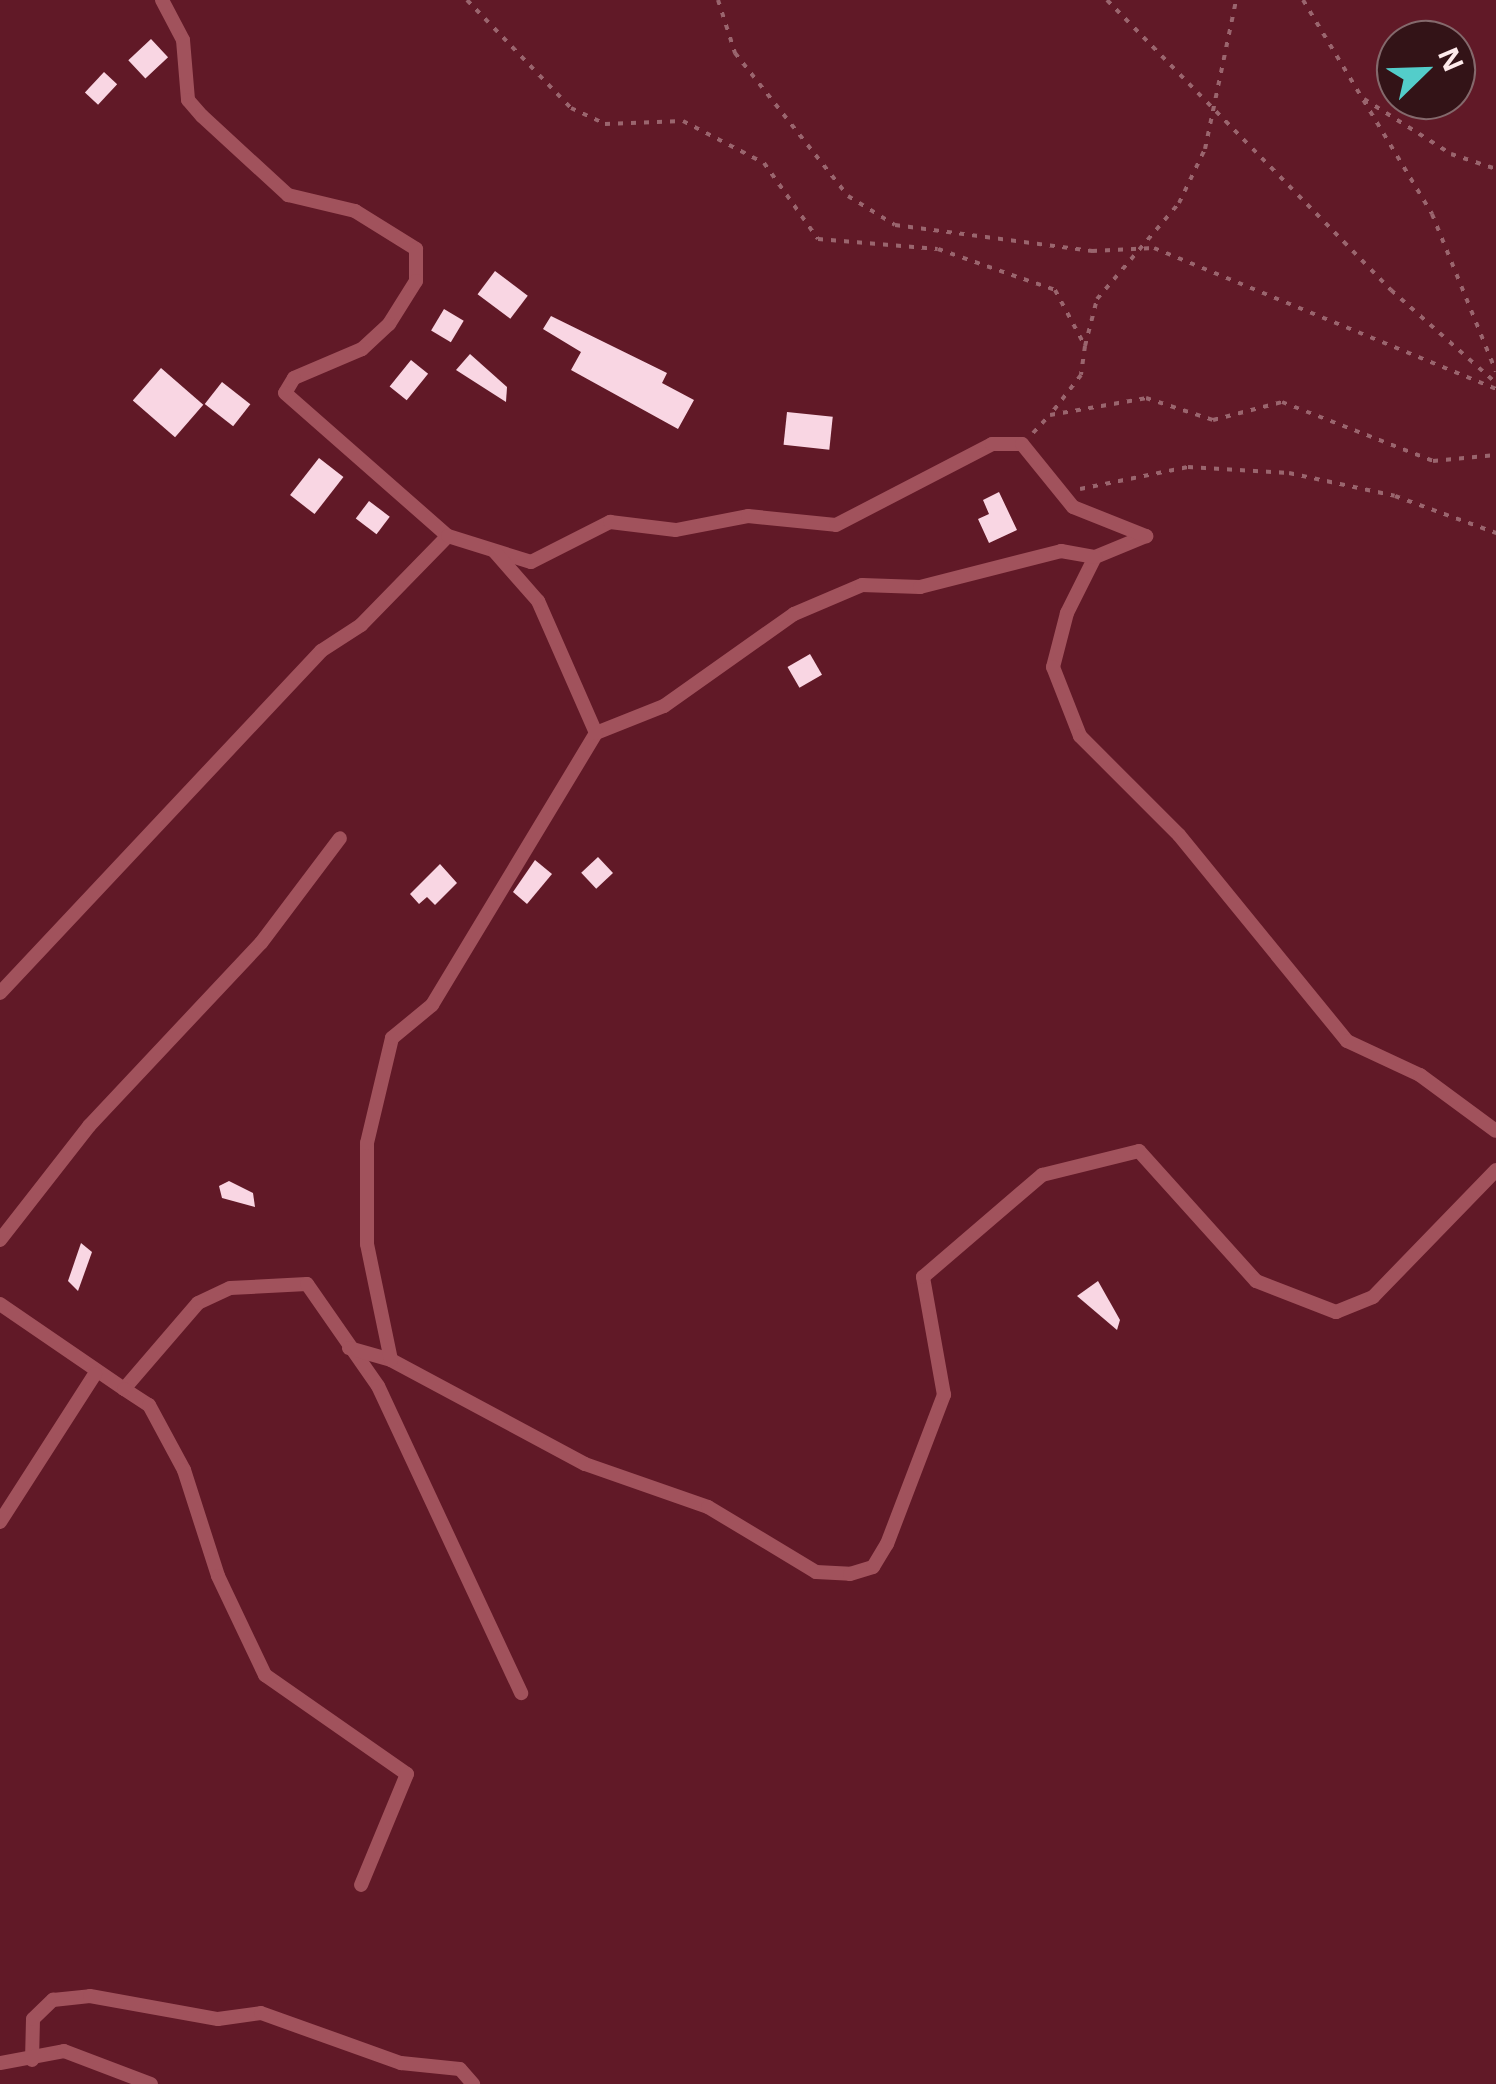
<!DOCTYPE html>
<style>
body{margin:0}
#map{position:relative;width:1496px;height:2084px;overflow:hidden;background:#611927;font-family:"Noto Sans",sans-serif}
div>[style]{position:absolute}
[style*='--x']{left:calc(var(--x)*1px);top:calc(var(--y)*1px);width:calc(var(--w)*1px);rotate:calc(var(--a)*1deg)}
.building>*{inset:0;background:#f9d6e3;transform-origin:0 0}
.path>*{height:4px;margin-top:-2px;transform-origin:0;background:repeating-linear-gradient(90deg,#9a656e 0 5px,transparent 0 13px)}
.street>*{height:14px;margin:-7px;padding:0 7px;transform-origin:7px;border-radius:7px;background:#a1525c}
span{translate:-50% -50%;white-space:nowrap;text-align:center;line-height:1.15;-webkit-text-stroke:10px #331317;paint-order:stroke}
.north{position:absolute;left:1376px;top:20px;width:100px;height:100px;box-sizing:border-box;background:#331317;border:2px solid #84696c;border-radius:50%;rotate:67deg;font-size:28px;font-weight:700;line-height:40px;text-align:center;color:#feebec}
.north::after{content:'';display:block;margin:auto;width:35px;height:45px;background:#53cdca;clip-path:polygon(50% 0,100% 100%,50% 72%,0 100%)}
</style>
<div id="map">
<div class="building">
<div style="left:151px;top:39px;width:25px;height:31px;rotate:47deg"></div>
<div style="left:104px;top:72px;width:18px;height:28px;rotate:43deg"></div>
<div style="left:495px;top:271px;width:41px;height:29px;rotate:37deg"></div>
<div style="left:444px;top:309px;width:23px;height:25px;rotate:31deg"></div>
<div style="clip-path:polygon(551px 316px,667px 373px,662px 383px,694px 400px,678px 429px,571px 370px,581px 352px,543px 329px)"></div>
<div style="clip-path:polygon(470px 354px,507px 387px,506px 402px,456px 370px)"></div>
<div style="left:411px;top:360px;width:22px;height:34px;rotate:39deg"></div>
<div style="left:161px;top:368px;width:56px;height:43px;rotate:41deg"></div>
<div style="left:222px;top:382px;width:36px;height:28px;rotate:38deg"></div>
<div style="left:787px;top:412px;width:46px;height:33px;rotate:6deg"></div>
<div style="left:319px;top:458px;width:31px;height:47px;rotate:38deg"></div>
<div style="clip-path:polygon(999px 492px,1017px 530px,989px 543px,978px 519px,989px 514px,983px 500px)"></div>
<div style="left:369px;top:501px;width:26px;height:22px;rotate:37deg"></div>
<div style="left:810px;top:654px;width:24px;height:26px;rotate:60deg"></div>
<div style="left:598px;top:857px;width:22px;height:23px;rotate:47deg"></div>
<div style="clip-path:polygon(535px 860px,552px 874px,527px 904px,513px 892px)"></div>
<div style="clip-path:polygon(440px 864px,457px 883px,435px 905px,427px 897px,419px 904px,410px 894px)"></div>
<div style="clip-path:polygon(229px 1181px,253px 1193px,255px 1207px,222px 1198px,219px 1186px)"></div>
<div style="clip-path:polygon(81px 1243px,92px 1252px,78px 1291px,68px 1281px)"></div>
<div style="clip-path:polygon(1098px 1281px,1120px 1320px,1117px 1330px,1077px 1296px)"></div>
</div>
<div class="path">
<div style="--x:467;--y:0;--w:150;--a:46.1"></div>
<div style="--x:571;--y:108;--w:38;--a:25"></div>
<div style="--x:605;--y:124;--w:78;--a:-2.2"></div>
<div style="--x:683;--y:121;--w:91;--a:27.4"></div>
<div style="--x:764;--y:163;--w:93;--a:54.6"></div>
<div style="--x:818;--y:239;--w:120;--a:4.8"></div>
<div style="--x:938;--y:249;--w:124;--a:19.3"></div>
<div style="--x:1055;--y:290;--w:64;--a:61.8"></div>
<div style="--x:1085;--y:346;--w:29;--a:98"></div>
<div style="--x:1081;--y:375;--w:51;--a:127.8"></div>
<div style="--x:718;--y:0;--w:56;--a:72.2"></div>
<div style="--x:735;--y:53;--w:182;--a:51.7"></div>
<div style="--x:848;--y:196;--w:55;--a:31.7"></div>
<div style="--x:895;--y:225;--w:199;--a:7.5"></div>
<div style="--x:1092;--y:251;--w:62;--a:-2.8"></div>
<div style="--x:1154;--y:248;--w:370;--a:22.4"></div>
<div style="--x:1107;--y:0;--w:406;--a:45.6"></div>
<div style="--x:1391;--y:290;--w:140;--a:41.5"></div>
<div style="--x:1303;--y:0;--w:250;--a:58.9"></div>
<div style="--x:1432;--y:214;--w:170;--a:67.9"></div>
<div style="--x:1364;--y:99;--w:103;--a:32.3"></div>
<div style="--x:1451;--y:154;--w:47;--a:18.4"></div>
<div style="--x:1085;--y:346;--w:49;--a:-75.7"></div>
<div style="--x:1097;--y:299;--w:126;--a:-49.5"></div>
<div style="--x:1179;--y:203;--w:60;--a:-64.3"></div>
<div style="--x:1205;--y:149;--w:152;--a:-78.2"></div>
<div style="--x:1033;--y:433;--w:25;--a:-47"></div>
<div style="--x:1050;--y:415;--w:97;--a:-10"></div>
<div style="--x:1146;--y:398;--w:71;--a:18.2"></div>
<div style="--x:1213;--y:420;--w:71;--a:-14.6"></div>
<div style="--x:1282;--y:402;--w:162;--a:21.3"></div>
<div style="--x:1433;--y:461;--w:63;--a:-5.4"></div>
<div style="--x:1080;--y:489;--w:110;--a:-11.5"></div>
<div style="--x:1188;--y:467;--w:101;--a:3.4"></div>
<div style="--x:1289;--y:473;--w:108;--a:12.2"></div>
<div style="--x:1395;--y:496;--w:108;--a:20.1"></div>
</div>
<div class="street">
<div style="--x:162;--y:0;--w:45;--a:62.3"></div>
<div style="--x:183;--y:40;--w:60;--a:85.2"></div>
<div style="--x:188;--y:100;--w:21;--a:49"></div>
<div style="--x:202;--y:116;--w:117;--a:42.6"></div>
<div style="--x:288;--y:195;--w:69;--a:13.4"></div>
<div style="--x:355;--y:211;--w:72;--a:31.9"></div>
<div style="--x:416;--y:249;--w:32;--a:90"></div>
<div style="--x:416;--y:281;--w:51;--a:122.1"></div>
<div style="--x:389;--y:324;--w:37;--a:137"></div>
<div style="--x:362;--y:349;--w:74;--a:156.9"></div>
<div style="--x:294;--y:378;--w:17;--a:121"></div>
<div style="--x:285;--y:393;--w:217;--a:41.3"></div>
<div style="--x:1146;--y:536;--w:55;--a:157.6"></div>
<div style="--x:1095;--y:557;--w:63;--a:116.6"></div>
<div style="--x:1067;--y:613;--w:56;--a:104.5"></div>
<div style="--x:1053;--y:667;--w:74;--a:68.6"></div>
<div style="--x:1080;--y:736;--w:140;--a:45"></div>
<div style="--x:1179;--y:835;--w:266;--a:50.8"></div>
<div style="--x:1347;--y:1041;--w:81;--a:25"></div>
<div style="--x:1420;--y:1075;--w:94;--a:36.4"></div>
<div style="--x:596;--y:733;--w:73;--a:-21.7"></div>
<div style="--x:664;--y:706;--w:159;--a:-35.3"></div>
<div style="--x:794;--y:614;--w:74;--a:-23.1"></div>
<div style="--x:862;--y:585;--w:58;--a:2"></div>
<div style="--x:920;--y:587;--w:146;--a:-14.3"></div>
<div style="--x:1061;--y:551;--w:35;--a:10"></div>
<div style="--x:0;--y:993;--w:469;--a:-46.8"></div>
<div style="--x:321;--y:651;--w:48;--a:-33"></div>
<div style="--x:361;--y:625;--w:124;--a:-45.7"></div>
<div style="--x:448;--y:536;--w:87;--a:17.4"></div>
<div style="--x:531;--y:562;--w:89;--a:-26.9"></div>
<div style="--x:610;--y:522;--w:66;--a:6.9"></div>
<div style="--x:676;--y:530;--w:73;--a:-11"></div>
<div style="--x:748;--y:516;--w:88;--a:5.8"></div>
<div style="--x:836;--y:525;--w:176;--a:-27.4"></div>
<div style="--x:992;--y:444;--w:30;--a:0"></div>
<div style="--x:1022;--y:444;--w:81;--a:51"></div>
<div style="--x:1073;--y:507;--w:79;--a:21.7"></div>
<div style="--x:0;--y:1240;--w:145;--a:-52"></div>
<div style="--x:89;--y:1126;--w:251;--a:-46.8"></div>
<div style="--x:261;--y:943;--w:131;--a:-53"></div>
<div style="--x:0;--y:1304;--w:150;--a:34.4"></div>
<div style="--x:124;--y:1389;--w:113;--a:-49.3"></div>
<div style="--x:198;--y:1303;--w:35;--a:-25"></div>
<div style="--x:230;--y:1288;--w:77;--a:-3"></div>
<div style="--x:307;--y:1284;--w:124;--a:55.2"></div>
<div style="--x:378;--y:1386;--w:339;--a:65"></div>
<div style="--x:349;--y:1348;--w:44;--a:15.9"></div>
<div style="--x:391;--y:1360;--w:220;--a:28.2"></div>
<div style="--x:585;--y:1464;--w:130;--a:19.3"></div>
<div style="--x:708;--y:1507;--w:126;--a:31"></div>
<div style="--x:816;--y:1572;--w:34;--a:3"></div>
<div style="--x:850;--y:1574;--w:24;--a:-17"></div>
<div style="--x:873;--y:1567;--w:27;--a:-59"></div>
<div style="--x:887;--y:1544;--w:160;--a:-69.1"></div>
<div style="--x:944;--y:1395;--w:120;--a:-100.1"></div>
<div style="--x:923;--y:1277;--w:157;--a:-40.6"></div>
<div style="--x:1042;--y:1175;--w:100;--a:-13.9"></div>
<div style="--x:1139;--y:1151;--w:175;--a:48"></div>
<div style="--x:1256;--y:1281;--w:86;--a:21.2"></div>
<div style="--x:1336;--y:1312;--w:40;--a:-22"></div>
<div style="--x:1373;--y:1297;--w:177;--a:-45.9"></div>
<div style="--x:391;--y:1360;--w:118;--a:-101.7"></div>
<div style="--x:367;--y:1244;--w:101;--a:-90"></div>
<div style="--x:367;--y:1143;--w:108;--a:-76.6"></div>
<div style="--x:392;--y:1038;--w:52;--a:-39.5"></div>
<div style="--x:432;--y:1005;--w:318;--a:-58.9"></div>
<div style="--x:596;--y:733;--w:144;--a:-113.7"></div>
<div style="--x:538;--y:601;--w:65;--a:-131.3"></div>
<div style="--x:124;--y:1389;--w:30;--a:33"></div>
<div style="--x:149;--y:1405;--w:74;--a:61.7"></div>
<div style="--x:184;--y:1470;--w:111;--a:72.2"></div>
<div style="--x:218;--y:1576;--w:110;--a:64.6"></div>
<div style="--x:265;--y:1675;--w:173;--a:34.9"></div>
<div style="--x:407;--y:1774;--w:120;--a:112.5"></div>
<div style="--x:0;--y:1522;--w:176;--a:-57.3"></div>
<div style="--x:32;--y:2060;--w:41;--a:-88.6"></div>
<div style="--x:33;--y:2019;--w:28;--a:-44"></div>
<div style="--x:53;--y:2000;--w:37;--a:-6"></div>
<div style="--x:90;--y:1996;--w:130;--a:10.2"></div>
<div style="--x:218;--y:2019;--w:43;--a:-7.9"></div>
<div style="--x:261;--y:2013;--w:149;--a:19.7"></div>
<div style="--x:401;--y:2063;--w:59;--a:5.8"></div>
<div style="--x:460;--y:2069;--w:20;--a:49"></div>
<div style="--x:0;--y:2063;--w:65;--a:-10.6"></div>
<div style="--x:64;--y:2051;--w:93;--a:20.8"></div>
</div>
<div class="north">N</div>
</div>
